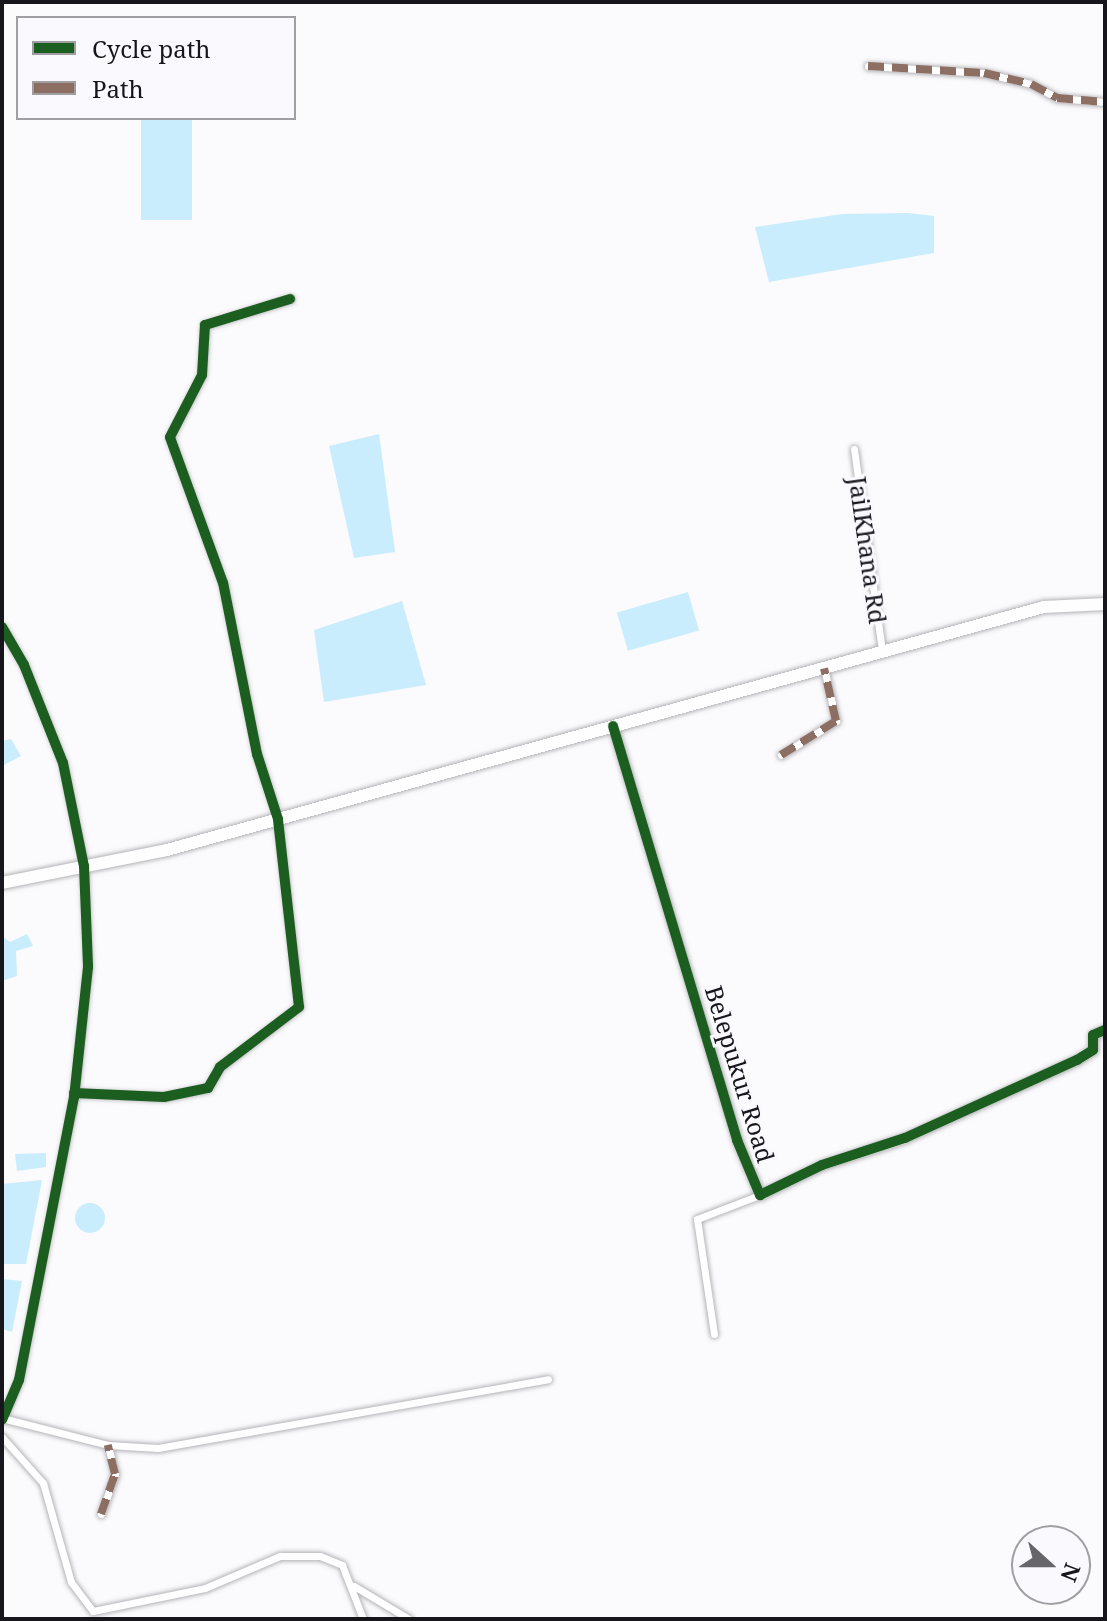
<!DOCTYPE html>
<style>
body{margin:0}
#map{position:relative;width:1107px;height:1621px;overflow:hidden;background:#fbfafc;font-family:"Noto Serif",serif}
div>[style]{position:absolute}
[style*='--x']{left:calc(var(--x)*1px);top:calc(var(--y)*1px);width:calc(var(--w)*1px);rotate:calc(var(--a)*1deg)}
.water>*{inset:0;background:#c9edfd;transform-origin:0 0}
.round{border-radius:50%}
.roads{filter:drop-shadow(0 0 2px #b5b4b8) drop-shadow(0 0 2px #b5b4b8)}
.minor>*{height:7px;margin:-3.5px;padding:0 3.5px;transform-origin:3.5px;border-radius:3.5px;background:#fefeff}
.tertiary>*{height:9px;margin:-4.5px;padding:0 4.5px;transform-origin:4.5px;border-radius:4.5px;background:#fefeff}
.trunk>*{height:12px;margin:-6px;padding:0 6px;transform-origin:6px;border-radius:6px;background:#fefeff}
.quiet>*{height:8px;margin-top:-4px;transform-origin:0;background:repeating-linear-gradient(90deg,#8d6e63 0 16px,transparent 0 24px)}
.cycleway>*{height:10px;margin:-5px;padding:0 5px;transform-origin:5px;border-radius:5px;background:#1b5e20}
span{translate:-50% -50%;white-space:nowrap;text-align:center;line-height:1.15;-webkit-text-stroke:6px #faf9fd;paint-order:stroke}
.street-label{font-size:24px;color:#16161c}
.frame{position:absolute;inset:0;border:4px solid #16161c;pointer-events:none}
.legend{position:absolute;left:16px;top:16px;width:280px;height:104px;box-sizing:border-box;background:#faf9fd;border:2px solid #9f9ea3;margin:0;padding:10px 14px;list-style:none;font-size:24px;color:#16161c}
.legend li{display:flex;align-items:center;gap:16px;height:40px}
.legend b{width:40px;border:2px solid #9f9ea3}
.north{position:absolute;left:1011px;top:1525px;width:80px;height:80px;box-sizing:border-box;background:#faf9fd;border:2px solid #9f9ea3;border-radius:50%;rotate:111deg;font-size:22px;font-weight:700;line-height:32px;text-align:center;color:#16161c}
.north::after{content:'';display:block;margin:auto;width:28px;height:36px;background:#66666a;clip-path:polygon(50% 0,100% 100%,50% 72%,0 100%)}
</style>
<div id="map">
<div class="water">
<div style="left:141px;top:118px;width:51px;height:102px"></div>
<div style="clip-path:polygon(908px 213px,934px 216px,934px 253px,769px 282px,755px 227px,842px 214px)"></div>
<div style="clip-path:polygon(379px 434px,395px 552px,354px 558px,329px 446px)"></div>
<div style="left:688px;top:592px;width:40px;height:74px;rotate:74deg"></div>
<div style="clip-path:polygon(402px 601px,426px 685px,324px 702px,314px 630px)"></div>
<div style="clip-path:polygon(11px 739px,21px 756px,2px 766px,2px 741px)"></div>
<div style="clip-path:polygon(27px 934px,33px 946px,16px 951px,17px 976px,2px 981px,2px 936px,10px 942px)"></div>
<div style="clip-path:polygon(46px 1153px,46px 1167px,17px 1171px,15px 1154px)"></div>
<div style="clip-path:polygon(42px 1180px,26px 1264px,2px 1264px,2px 1184px)"></div>
<div class="round" style="left:75px;top:1203px;width:30px;height:30px"></div>
<div style="clip-path:polygon(2px 1279px,22px 1281px,12px 1332px,2px 1329px)"></div>
</div>
<div class="roads">
<div class="minor">
<div style="--x:868;--y:66;--w:116;--a:3.5"></div>
<div style="--x:984;--y:73;--w:48;--a:13.2"></div>
<div style="--x:1031;--y:84;--w:30;--a:28"></div>
<div style="--x:1057;--y:98;--w:48;--a:4.8"></div>
<div style="--x:854;--y:449;--w:203;--a:82.1"></div>
<div style="--x:2;--y:627;--w:44;--a:59.9"></div>
<div style="--x:24;--y:665;--w:105;--a:68.3"></div>
<div style="--x:63;--y:763;--w:105;--a:78.5"></div>
<div style="--x:84;--y:866;--w:101;--a:87.7"></div>
<div style="--x:88;--y:967;--w:131;--a:96.1"></div>
<div style="--x:74;--y:1097;--w:288;--a:101"></div>
<div style="--x:19;--y:1380;--w:43;--a:113"></div>
<div style="--x:781;--y:755;--w:65;--a:-31.7"></div>
<div style="--x:836;--y:721;--w:54;--a:-102.8"></div>
<div style="--x:74;--y:1093;--w:90;--a:2.5"></div>
<div style="--x:164;--y:1097;--w:45;--a:-11.6"></div>
<div style="--x:208;--y:1088;--w:24;--a:-60"></div>
<div style="--x:220;--y:1067;--w:99;--a:-37.2"></div>
<div style="--x:299;--y:1007;--w:189;--a:-96.4"></div>
<div style="--x:278;--y:819;--w:68;--a:-107.9"></div>
<div style="--x:257;--y:754;--w:174;--a:-101.2"></div>
<div style="--x:223;--y:583;--w:155;--a:-110"></div>
<div style="--x:170;--y:437;--w:70;--a:-62.7"></div>
<div style="--x:202;--y:375;--w:50;--a:-86.6"></div>
<div style="--x:205;--y:325;--w:89;--a:-17"></div>
<div style="--x:714;--y:1334;--w:116;--a:-98.4"></div>
<div style="--x:697;--y:1219;--w:67;--a:-20.9"></div>
<div style="--x:2;--y:1418;--w:109;--a:14.3"></div>
<div style="--x:108;--y:1445;--w:50;--a:3.4"></div>
<div style="--x:158;--y:1448;--w:396;--a:-10"></div>
<div style="--x:2;--y:1437;--w:62;--a:48.3"></div>
<div style="--x:43;--y:1483;--w:103;--a:74.2"></div>
<div style="--x:71;--y:1582;--w:36;--a:53"></div>
<div style="--x:93;--y:1611;--w:114;--a:-11.6"></div>
<div style="--x:205;--y:1588;--w:82;--a:-23.1"></div>
<div style="--x:280;--y:1556;--w:40;--a:0"></div>
<div style="--x:320;--y:1556;--w:24;--a:22"></div>
<div style="--x:342;--y:1565;--w:58;--a:68.7"></div>
<div style="--x:101;--y:1514;--w:42;--a:-70.7"></div>
<div style="--x:115;--y:1474;--w:30;--a:-104"></div>
<div style="--x:354;--y:1586;--w:64;--a:31"></div>
</div>
<div class="tertiary">
<div style="--x:613;--y:726;--w:432;--a:73.3"></div>
<div style="--x:737;--y:1140;--w:60;--a:67.3"></div>
<div style="--x:760;--y:1195;--w:69;--a:-25.8"></div>
<div style="--x:822;--y:1165;--w:87;--a:-18"></div>
<div style="--x:905;--y:1138;--w:189;--a:-24.4"></div>
<div style="--x:1077;--y:1060;--w:19;--a:-32"></div>
<div style="--x:1093;--y:1050;--w:15;--a:-90"></div>
<div style="--x:1093;--y:1035;--w:13;--a:-23"></div>
</div>
<div class="trunk">
<div style="--x:2;--y:883;--w:168;--a:-11.3"></div>
<div style="--x:167;--y:850;--w:910;--a:-15.49"></div>
<div style="--x:1044;--y:607;--w:61;--a:-2.8"></div>
</div>
</div>
<div class="quiet">
<div style="--x:868;--y:66;--w:116;--a:3.5"></div>
<div style="--x:984;--y:73;--w:48;--a:13.2"></div>
<div style="--x:1031;--y:84;--w:30;--a:28"></div>
<div style="--x:1057;--y:98;--w:48;--a:4.8"></div>
<div style="--x:781;--y:755;--w:65;--a:-31.7"></div>
<div style="--x:836;--y:721;--w:54;--a:-102.8"></div>
<div style="--x:101;--y:1514;--w:42;--a:-70.7"></div>
<div style="--x:115;--y:1474;--w:30;--a:-104"></div>
</div>
<div class="cycleway">
<div style="--x:2;--y:627;--w:44;--a:59.9"></div>
<div style="--x:24;--y:665;--w:105;--a:68.3"></div>
<div style="--x:63;--y:763;--w:105;--a:78.5"></div>
<div style="--x:84;--y:866;--w:101;--a:87.7"></div>
<div style="--x:88;--y:967;--w:131;--a:96.1"></div>
<div style="--x:74;--y:1097;--w:288;--a:101"></div>
<div style="--x:19;--y:1380;--w:43;--a:113"></div>
<div style="--x:613;--y:726;--w:432;--a:73.3"></div>
<div style="--x:737;--y:1140;--w:60;--a:67.3"></div>
<div style="--x:760;--y:1195;--w:69;--a:-25.8"></div>
<div style="--x:822;--y:1165;--w:87;--a:-18"></div>
<div style="--x:905;--y:1138;--w:189;--a:-24.4"></div>
<div style="--x:1077;--y:1060;--w:19;--a:-32"></div>
<div style="--x:1093;--y:1050;--w:15;--a:-90"></div>
<div style="--x:1093;--y:1035;--w:13;--a:-23"></div>
<div style="--x:74;--y:1093;--w:90;--a:2.5"></div>
<div style="--x:164;--y:1097;--w:45;--a:-11.6"></div>
<div style="--x:208;--y:1088;--w:24;--a:-60"></div>
<div style="--x:220;--y:1067;--w:99;--a:-37.2"></div>
<div style="--x:299;--y:1007;--w:189;--a:-96.4"></div>
<div style="--x:278;--y:819;--w:68;--a:-107.9"></div>
<div style="--x:257;--y:754;--w:174;--a:-101.2"></div>
<div style="--x:223;--y:583;--w:155;--a:-110"></div>
<div style="--x:170;--y:437;--w:70;--a:-62.7"></div>
<div style="--x:202;--y:375;--w:50;--a:-86.6"></div>
<div style="--x:205;--y:325;--w:89;--a:-17"></div>
</div>
<div class="street-label">
<span style="left:868px;top:550px;rotate:82deg">JailKhana Rd</span>
<span style="left:740px;top:1074px;rotate:73deg">Belepukur Road</span>
</div>
<div class="frame"></div>
<ul class="legend">
<li><b style="height:10px;background:#1b5e20"></b>Cycle path</li>
<li><b style="height:10px;background:#8d6e63"></b>Path</li>
</ul>
<div class="north">N</div>
</div>
